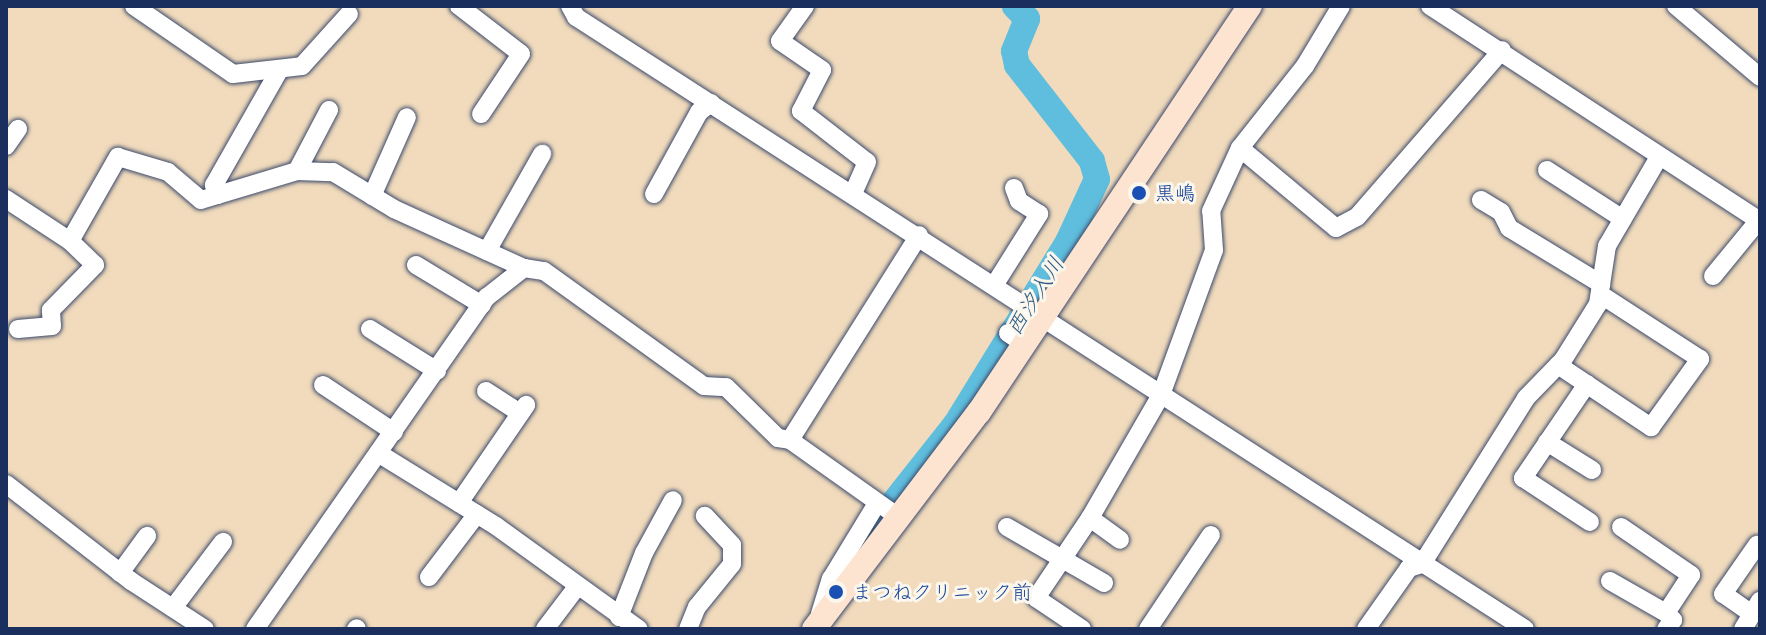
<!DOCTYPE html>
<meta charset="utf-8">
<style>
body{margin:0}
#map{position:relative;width:1766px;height:635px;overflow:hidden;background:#f1dbbc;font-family:"Shantell Sans","Klee One",sans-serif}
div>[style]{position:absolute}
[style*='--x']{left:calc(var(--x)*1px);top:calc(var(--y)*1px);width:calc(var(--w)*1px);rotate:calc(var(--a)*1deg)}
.river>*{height:26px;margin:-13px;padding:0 13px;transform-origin:13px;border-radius:13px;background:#5fbddd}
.roads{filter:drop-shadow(0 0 2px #3b496c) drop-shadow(0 0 2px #3b496c)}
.street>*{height:18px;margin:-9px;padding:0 9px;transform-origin:9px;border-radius:9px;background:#fff}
.secondary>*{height:24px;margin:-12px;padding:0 12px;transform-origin:12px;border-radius:12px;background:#fde4d0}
.dots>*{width:22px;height:22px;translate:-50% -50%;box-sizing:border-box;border:4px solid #fbf7ec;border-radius:50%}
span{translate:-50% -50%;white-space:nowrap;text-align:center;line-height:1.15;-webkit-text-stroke:6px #fbf7ec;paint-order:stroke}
.transit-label{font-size:20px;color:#164399}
.left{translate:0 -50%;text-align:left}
.water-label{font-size:22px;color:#2f5a84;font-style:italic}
.frame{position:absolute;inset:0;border:8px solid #1b2f5e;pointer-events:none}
</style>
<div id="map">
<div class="river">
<div style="--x:853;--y:554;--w:166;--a:-51.6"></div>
<div style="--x:956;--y:424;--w:214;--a:-58.4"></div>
<div style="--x:1068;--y:242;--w:69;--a:-65.3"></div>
<div style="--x:1097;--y:179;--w:19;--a:-106"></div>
<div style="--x:1092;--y:161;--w:122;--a:-128"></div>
<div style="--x:1017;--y:65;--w:14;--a:-102"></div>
<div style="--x:1014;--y:51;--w:35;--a:-68"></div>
<div style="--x:1027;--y:19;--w:18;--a:-133"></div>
</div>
<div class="roads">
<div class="street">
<div style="--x:134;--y:6;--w:120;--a:34.5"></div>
<div style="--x:233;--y:74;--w:69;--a:-6.6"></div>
<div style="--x:302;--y:66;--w:70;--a:-47.9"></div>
<div style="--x:459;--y:6;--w:78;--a:37.7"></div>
<div style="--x:521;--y:54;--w:72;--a:123.7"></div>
<div style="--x:570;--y:6;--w:13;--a:61"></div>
<div style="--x:576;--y:17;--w:1129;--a:32.82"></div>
<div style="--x:805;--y:6;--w:43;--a:125.5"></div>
<div style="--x:780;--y:41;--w:51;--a:34.6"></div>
<div style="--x:822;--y:70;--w:46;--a:117.1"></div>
<div style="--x:801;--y:111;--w:83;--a:37.7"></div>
<div style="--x:867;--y:162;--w:35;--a:114"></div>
<div style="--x:1430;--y:6;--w:394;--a:33.1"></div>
<div style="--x:1676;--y:6;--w:110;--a:40.2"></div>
<div style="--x:6;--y:146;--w:21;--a:-55"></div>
<div style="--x:1240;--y:148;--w:125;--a:39.8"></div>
<div style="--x:1336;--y:228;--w:24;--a:-28"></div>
<div style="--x:1357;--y:217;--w:221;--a:-49"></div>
<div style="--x:1547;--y:170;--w:90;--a:32.8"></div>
<div style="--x:297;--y:171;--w:69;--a:-62.3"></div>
<div style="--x:654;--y:194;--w:94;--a:-61.2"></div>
<div style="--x:699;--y:112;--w:15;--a:-37"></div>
<div style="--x:218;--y:195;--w:11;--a:-112"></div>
<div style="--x:214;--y:185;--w:133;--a:-60.4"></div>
<div style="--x:372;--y:196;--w:86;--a:-66.1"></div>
<div style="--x:6;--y:199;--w:77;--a:33.3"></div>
<div style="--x:70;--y:241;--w:97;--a:-60.3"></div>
<div style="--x:118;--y:157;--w:52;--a:16.7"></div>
<div style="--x:168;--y:172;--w:43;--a:40.3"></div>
<div style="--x:201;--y:200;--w:100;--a:-16.8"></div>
<div style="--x:297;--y:171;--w:36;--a:2"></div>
<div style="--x:333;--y:172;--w:71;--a:31.2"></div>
<div style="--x:394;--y:209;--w:143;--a:24.4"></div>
<div style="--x:524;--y:268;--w:20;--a:9"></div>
<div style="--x:544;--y:271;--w:197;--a:35.7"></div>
<div style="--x:704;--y:386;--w:22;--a:3"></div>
<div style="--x:726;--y:387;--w:73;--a:44.4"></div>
<div style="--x:778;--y:438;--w:12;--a:9"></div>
<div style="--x:790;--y:440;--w:242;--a:-57.8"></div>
<div style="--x:1481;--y:200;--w:23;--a:31"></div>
<div style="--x:1501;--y:212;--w:18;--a:63"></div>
<div style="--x:1509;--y:228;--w:108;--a:31.3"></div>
<div style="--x:487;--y:251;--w:112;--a:-60.4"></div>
<div style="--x:416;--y:265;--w:77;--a:31.2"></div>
<div style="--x:1713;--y:276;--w:72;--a:-50.6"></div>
<div style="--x:995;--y:284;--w:83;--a:-57.8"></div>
<div style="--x:1039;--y:214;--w:24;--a:-147"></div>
<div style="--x:1019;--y:201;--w:14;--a:-111"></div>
<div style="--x:18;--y:329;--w:34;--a:-5"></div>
<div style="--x:52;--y:326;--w:16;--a:-94"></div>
<div style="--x:51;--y:310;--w:63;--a:-45.6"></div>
<div style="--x:95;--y:265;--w:35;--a:-136"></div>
<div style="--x:370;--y:329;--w:79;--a:32.1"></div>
<div style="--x:1008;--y:333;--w:22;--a:34"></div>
<div style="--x:1558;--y:365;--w:112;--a:33.7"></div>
<div style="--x:1651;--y:427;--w:84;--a:-54.2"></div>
<div style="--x:1700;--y:359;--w:119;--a:-147"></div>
<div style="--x:1587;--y:384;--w:114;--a:124.2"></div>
<div style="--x:1523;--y:478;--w:80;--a:33.3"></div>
<div style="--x:323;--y:385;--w:85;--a:33.5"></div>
<div style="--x:486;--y:391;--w:40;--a:32.9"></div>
<div style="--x:790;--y:440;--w:136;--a:35.4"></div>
<div style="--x:1547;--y:442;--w:53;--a:31.9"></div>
<div style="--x:378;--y:453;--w:139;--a:31.7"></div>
<div style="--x:496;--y:526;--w:176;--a:35.8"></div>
<div style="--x:6;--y:484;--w:158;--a:37.8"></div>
<div style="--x:131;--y:581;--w:88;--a:33"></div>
<div style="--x:459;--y:503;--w:119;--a:-55.6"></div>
<div style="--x:1090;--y:518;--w:37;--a:36"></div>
<div style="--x:1007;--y:527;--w:112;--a:30"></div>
<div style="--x:1621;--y:527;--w:85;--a:34.4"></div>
<div style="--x:1691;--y:575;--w:45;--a:123.3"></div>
<div style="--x:1666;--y:613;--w:10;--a:45"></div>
<div style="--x:1673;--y:620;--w:11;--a:128"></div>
<div style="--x:120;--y:573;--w:46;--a:-53.9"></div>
<div style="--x:429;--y:577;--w:79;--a:-52.7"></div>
<div style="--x:1610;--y:581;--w:64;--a:29.7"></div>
<div style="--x:173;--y:608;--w:83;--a:-52.9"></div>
<div style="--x:820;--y:614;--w:37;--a:-73"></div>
<div style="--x:831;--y:579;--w:87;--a:-58.7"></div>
<div style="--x:1752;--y:614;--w:35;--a:-145"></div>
<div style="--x:1723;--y:594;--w:60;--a:-55.2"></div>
<div style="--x:619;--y:617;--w:69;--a:-68.7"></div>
<div style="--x:644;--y:553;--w:60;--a:-61.3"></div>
<div style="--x:255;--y:629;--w:405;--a:-55.1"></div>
<div style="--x:487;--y:297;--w:47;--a:-38.1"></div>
<div style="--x:356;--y:629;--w:1;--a:-45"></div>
<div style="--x:545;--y:629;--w:51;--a:-52.9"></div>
<div style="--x:688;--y:629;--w:24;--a:-68"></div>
<div style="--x:697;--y:607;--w:55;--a:-50.9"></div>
<div style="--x:732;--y:564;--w:19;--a:-90"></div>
<div style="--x:732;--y:545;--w:40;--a:-133"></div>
<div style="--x:1082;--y:629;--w:55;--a:-146"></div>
<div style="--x:1036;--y:598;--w:97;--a:-56"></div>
<div style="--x:1090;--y:518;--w:142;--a:-60"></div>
<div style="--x:1161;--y:395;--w:154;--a:-69.9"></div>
<div style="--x:1214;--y:250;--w:39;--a:-94"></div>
<div style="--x:1211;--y:211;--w:69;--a:-65.3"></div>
<div style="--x:1240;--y:148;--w:105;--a:-51.6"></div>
<div style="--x:1305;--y:66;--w:70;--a:-59"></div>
<div style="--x:1148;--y:629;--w:113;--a:-56.2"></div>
<div style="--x:1366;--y:629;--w:75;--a:-54.8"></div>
<div style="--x:1409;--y:568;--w:14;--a:-17"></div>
<div style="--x:1422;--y:564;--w:196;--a:-57.9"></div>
<div style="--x:1526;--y:398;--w:53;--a:-45.8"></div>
<div style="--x:1563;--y:360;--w:66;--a:-58"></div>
<div style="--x:1598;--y:304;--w:59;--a:-81.2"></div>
<div style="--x:1607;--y:246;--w:103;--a:-59.7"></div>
<div style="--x:1743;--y:629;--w:33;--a:-59"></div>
</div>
<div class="secondary">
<div style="--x:814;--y:629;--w:273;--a:-52.8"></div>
<div style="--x:979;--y:412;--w:488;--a:-56.3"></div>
</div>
</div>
<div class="dots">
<div style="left:1139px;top:193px;background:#1a4fb4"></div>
<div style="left:836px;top:592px;background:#1a4fb4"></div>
</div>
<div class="transit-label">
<span class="left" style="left:1155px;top:193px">黒嶋</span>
<span class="left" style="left:852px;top:592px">まつねクリニック前</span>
</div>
<div class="water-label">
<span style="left:1035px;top:296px;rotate:-58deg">西汐入川</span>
</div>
<div class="frame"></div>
</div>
